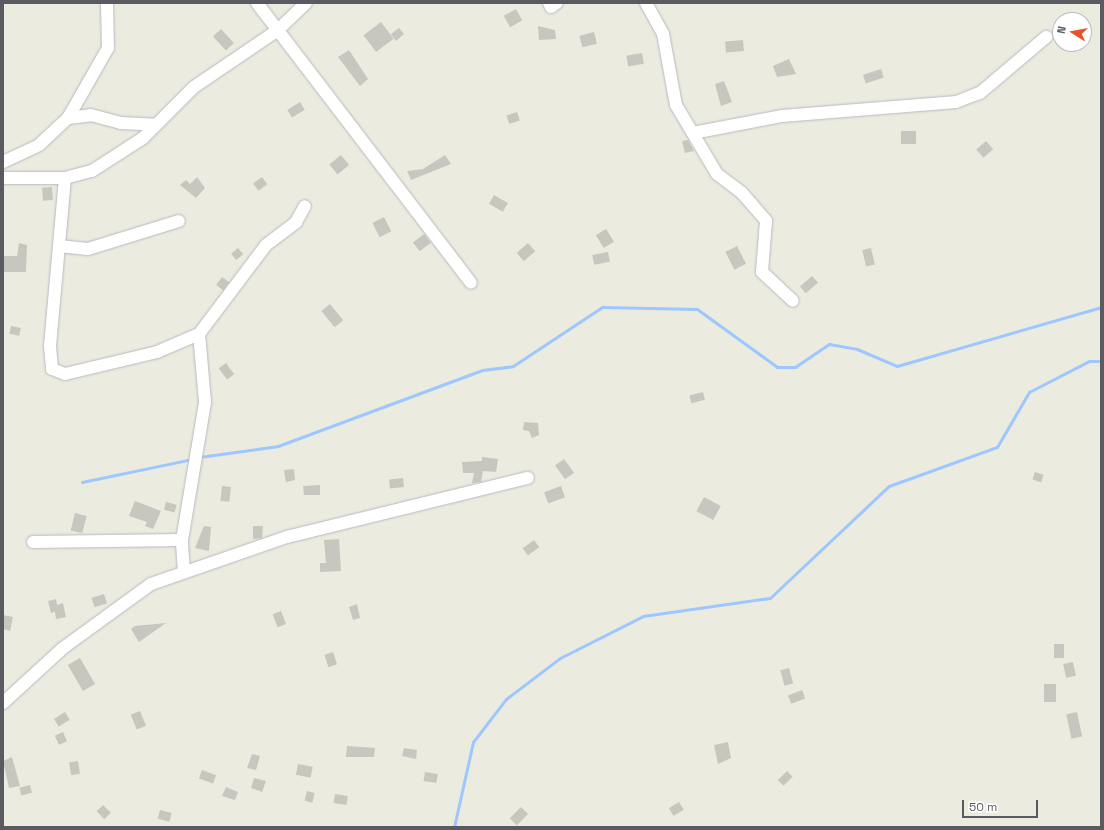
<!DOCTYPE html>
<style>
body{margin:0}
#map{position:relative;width:1104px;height:830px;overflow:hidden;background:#ecebe0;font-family:"Space Grotesk",sans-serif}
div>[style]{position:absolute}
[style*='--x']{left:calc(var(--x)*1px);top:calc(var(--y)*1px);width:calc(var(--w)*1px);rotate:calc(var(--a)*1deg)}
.stream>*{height:3px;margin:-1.5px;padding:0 1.5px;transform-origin:1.5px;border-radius:1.5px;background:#9dc7fe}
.building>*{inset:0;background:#c8c7bf;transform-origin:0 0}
.roads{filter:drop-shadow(0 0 1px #b8b9bf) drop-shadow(0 0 1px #b8b9bf)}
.minor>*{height:12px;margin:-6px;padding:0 6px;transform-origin:6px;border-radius:6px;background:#fff}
span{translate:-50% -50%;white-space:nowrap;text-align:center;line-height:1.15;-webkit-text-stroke:3.5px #fff;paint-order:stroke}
.frame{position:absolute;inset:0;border:4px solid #595b61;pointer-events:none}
.north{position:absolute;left:1052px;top:12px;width:40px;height:40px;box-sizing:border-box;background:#fff;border:1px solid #bdbdc0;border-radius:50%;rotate:281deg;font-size:11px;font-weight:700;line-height:16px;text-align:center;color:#595b61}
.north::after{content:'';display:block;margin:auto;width:14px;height:18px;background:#e7522b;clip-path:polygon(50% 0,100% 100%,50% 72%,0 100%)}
.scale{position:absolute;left:962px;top:800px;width:76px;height:18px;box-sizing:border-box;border:2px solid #595b61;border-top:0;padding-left:5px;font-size:12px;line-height:14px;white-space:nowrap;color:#595b61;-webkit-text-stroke:3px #fff;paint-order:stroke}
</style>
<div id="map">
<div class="stream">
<div style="--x:199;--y:457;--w:80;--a:-7.9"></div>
<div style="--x:278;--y:446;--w:218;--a:-20.4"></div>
<div style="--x:482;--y:370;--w:31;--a:-7"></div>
<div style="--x:513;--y:366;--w:107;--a:-33.5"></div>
<div style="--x:602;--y:307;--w:95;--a:1.2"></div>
<div style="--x:697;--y:309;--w:99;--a:35.9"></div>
<div style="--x:777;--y:367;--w:18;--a:0"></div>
<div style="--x:795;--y:367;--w:41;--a:-34.1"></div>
<div style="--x:829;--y:344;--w:28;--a:10"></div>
<div style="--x:857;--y:349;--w:43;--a:23"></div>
<div style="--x:897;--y:366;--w:212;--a:-16.1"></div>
<div style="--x:82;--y:482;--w:112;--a:-11.8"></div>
<div style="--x:454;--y:827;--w:87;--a:-77.4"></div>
<div style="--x:473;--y:742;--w:54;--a:-52.5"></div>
<div style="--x:506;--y:699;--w:68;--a:-37.2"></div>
<div style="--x:560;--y:658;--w:93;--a:-26.8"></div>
<div style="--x:643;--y:616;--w:128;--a:-8.1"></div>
<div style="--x:770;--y:598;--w:163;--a:-43.3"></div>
<div style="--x:889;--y:486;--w:115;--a:-19.9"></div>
<div style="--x:997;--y:447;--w:64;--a:-59.8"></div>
<div style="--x:1029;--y:392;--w:68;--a:-27.3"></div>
<div style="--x:1089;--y:361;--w:12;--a:0"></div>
</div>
<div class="building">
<div style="left:516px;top:9px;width:13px;height:14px;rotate:61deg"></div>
<div style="left:381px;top:22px;width:21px;height:22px;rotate:53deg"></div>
<div style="clip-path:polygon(538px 26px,555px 30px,556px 39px,539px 40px)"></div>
<div style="clip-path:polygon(399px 28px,404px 34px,396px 41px,391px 34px)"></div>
<div style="left:221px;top:29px;width:19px;height:11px;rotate:47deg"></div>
<div style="left:594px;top:32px;width:12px;height:15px;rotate:76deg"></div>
<div style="left:743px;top:40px;width:11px;height:18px;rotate:85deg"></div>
<div style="clip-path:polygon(349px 50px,368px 79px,360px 86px,338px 57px)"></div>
<div style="left:642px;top:53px;width:11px;height:16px;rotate:80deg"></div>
<div style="clip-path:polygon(789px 59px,796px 74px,777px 77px,773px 66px)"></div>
<div style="left:881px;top:69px;width:9px;height:19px;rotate:72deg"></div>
<div style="clip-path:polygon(724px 81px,732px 102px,721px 106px,715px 84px)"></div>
<div style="left:300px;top:102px;width:9px;height:15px;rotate:58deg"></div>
<div style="left:517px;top:112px;width:9px;height:11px;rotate:72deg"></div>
<div style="left:901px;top:131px;width:15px;height:13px"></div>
<div style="clip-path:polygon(688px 140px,694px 151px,685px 153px,682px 141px)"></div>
<div style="left:986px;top:141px;width:11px;height:13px;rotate:49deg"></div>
<div style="left:341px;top:155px;width:13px;height:15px;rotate:51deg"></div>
<div style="clip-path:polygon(445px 155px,451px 164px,411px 180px,407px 171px,423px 169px)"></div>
<div style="clip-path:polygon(197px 177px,205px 188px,196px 198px,180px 185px,186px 180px,190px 184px)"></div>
<div style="left:262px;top:177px;width:9px;height:11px;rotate:54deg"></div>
<div style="left:52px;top:187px;width:13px;height:10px;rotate:86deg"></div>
<div style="left:494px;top:195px;width:16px;height:10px;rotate:30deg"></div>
<div style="left:384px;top:217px;width:16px;height:13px;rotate:63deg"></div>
<div style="left:606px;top:229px;width:15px;height:12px;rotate:58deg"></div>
<div style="left:424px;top:234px;width:11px;height:14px;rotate:52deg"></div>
<div style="clip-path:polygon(19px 243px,27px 245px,26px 272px,4px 272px,4px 256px,17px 256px)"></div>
<div style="left:528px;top:243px;width:11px;height:15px;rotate:49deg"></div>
<div style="left:737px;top:246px;width:20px;height:13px;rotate:63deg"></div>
<div style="left:238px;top:248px;width:8px;height:9px;rotate:50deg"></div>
<div style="left:871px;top:248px;width:17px;height:9px;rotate:77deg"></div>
<div style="left:608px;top:252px;width:10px;height:16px;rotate:79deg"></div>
<div style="left:812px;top:276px;width:9px;height:16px;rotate:49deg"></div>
<div style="left:222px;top:277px;width:9px;height:10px;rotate:36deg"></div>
<div style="left:330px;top:304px;width:21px;height:11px;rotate:51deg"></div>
<div style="left:11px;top:326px;width:10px;height:8px;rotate:11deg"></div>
<div style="left:226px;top:363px;width:14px;height:9px;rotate:54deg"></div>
<div style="left:703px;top:392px;width:8px;height:14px;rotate:76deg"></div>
<div style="clip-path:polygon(524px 422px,538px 423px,539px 435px,532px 438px,529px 431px,523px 430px)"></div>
<div style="clip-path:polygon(482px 457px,498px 459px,496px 472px,483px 471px,481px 482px,472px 483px,474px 473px,463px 473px,462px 462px,482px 461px)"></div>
<div style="left:564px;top:459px;width:17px;height:11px;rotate:54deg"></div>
<div style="clip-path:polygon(294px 469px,295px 480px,286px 482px,284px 470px)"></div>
<div style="left:1035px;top:472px;width:9px;height:8px;rotate:18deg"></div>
<div style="left:403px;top:478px;width:9px;height:14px;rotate:84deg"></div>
<div style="clip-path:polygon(320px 485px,320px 495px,304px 495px,303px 486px)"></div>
<div style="left:222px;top:486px;width:9px;height:15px;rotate:6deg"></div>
<div style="left:561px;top:486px;width:12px;height:18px;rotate:70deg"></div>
<div style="left:704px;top:497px;width:19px;height:16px;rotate:28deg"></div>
<div style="clip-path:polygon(135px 501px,161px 511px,153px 529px,145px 526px,147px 522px,129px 516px)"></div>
<div style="left:166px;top:502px;width:11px;height:8px;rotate:15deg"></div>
<div style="left:75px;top:513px;width:12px;height:18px;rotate:14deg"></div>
<div style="clip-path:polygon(204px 526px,211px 527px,209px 551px,195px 548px)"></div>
<div style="clip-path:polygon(253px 526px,263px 526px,262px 538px,253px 539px)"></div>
<div style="clip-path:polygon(339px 539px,341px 571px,320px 572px,320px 563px,326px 563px,324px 540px)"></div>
<div style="left:534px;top:540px;width:9px;height:14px;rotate:54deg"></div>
<div style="left:104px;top:594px;width:10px;height:13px;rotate:73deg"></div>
<div style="clip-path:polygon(56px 599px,57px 605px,63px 603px,66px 617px,56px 619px,55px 612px,51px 613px,48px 601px)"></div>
<div style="clip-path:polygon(357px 604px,360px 618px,353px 620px,349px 607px)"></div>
<div style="left:281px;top:611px;width:14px;height:9px;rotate:69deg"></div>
<div style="clip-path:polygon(3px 615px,13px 617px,10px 631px,3px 629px)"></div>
<div style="clip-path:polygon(166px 623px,139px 642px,131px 629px,135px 626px)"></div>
<div style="left:1054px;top:644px;width:10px;height:14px"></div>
<div style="left:333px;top:652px;width:13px;height:9px;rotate:72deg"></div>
<div style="left:80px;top:658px;width:30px;height:14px;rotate:60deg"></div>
<div style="left:1073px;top:662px;width:14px;height:10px;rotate:78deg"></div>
<div style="left:789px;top:668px;width:16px;height:9px;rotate:75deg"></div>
<div style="left:1044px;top:684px;width:12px;height:18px"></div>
<div style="left:802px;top:690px;width:9px;height:15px;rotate:69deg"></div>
<div style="left:140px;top:711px;width:16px;height:10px;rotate:68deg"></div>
<div style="left:65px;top:712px;width:9px;height:13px;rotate:58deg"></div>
<div style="left:1077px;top:712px;width:25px;height:11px;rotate:78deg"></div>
<div style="left:63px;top:732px;width:10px;height:9px;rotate:66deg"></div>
<div style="clip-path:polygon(728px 742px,731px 758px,718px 764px,714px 745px)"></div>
<div style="clip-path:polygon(347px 746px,375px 748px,374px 757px,346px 757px)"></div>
<div style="clip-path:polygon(404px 748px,417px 750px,416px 759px,402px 756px)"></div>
<div style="clip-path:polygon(252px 754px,260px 756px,256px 770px,247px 768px)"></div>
<div style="clip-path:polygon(12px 757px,20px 786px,9px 788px,3px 761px)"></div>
<div style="left:78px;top:761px;width:13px;height:9px;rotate:81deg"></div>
<div style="left:298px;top:764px;width:15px;height:11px;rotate:11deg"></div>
<div style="left:202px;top:770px;width:15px;height:9px;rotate:20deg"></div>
<div style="left:787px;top:771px;width:8px;height:13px;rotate:45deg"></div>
<div style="left:425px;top:772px;width:13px;height:9px;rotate:9deg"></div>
<div style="clip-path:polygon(254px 778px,266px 781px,262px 792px,251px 788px)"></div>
<div style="left:30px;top:785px;width:8px;height:11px;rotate:76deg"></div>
<div style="clip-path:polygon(226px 787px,238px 792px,235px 800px,222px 796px)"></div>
<div style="left:307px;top:791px;width:8px;height:10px;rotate:14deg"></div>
<div style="left:335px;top:794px;width:13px;height:9px;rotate:9deg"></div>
<div style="left:679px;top:802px;width:9px;height:12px;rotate:58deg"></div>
<div style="left:103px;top:805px;width:11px;height:9px;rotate:45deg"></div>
<div style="left:521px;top:807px;width:10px;height:16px;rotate:45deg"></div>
<div style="left:160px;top:810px;width:12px;height:9px;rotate:14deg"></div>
</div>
<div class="roads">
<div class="minor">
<div style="--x:257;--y:3;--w:352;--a:52.6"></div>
<div style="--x:549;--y:3;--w:4;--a:63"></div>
<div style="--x:551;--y:7;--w:7;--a:-34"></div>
<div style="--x:646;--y:3;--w:35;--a:61"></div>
<div style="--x:663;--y:34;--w:72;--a:79.6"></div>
<div style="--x:676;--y:105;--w:80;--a:59.3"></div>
<div style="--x:717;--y:174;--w:31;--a:37"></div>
<div style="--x:742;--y:193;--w:37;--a:49"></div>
<div style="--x:766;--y:221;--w:51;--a:94.5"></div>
<div style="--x:762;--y:272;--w:42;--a:43.1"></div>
<div style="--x:68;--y:118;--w:81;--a:-60.3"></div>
<div style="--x:108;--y:48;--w:45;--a:-91.3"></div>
<div style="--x:693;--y:133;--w:91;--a:-10.8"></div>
<div style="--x:782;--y:116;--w:175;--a:-4.6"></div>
<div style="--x:956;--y:102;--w:26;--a:-21"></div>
<div style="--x:980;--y:93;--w:87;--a:-40.3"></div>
<div style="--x:3;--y:162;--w:40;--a:-25"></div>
<div style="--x:39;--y:145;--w:40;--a:-43"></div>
<div style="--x:68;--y:118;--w:23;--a:-7"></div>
<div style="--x:91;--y:115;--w:31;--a:15"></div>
<div style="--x:121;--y:123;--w:35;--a:3"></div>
<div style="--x:3;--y:178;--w:62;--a:0"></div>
<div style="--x:65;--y:178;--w:28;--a:-15"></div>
<div style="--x:92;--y:171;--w:61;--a:-32.9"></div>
<div style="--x:143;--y:138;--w:72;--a:-45"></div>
<div style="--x:194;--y:87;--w:102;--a:-34.2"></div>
<div style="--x:278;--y:30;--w:39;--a:-44"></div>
<div style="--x:65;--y:178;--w:169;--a:95.1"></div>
<div style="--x:50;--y:346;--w:23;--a:85"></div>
<div style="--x:52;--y:369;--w:14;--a:21"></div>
<div style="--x:65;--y:374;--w:95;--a:-13.4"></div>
<div style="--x:157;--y:352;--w:46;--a:-23.2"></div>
<div style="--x:59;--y:246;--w:29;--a:6"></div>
<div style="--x:88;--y:249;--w:95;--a:-17.1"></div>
<div style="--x:33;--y:542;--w:149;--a:-0.8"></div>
<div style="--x:184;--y:572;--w:32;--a:-94"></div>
<div style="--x:182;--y:540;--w:140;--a:-80.5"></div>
<div style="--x:205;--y:402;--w:68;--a:-95"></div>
<div style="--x:199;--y:334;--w:111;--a:-53"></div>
<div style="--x:266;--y:245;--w:38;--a:-37"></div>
<div style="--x:296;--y:222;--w:18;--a:-61"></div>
<div style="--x:3;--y:703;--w:81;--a:-42.5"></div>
<div style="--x:63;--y:648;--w:109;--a:-36"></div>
<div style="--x:151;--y:584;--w:144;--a:-19.1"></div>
<div style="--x:287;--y:537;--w:248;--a:-13.8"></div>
</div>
</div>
<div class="frame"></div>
<div class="north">N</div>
<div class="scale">50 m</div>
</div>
